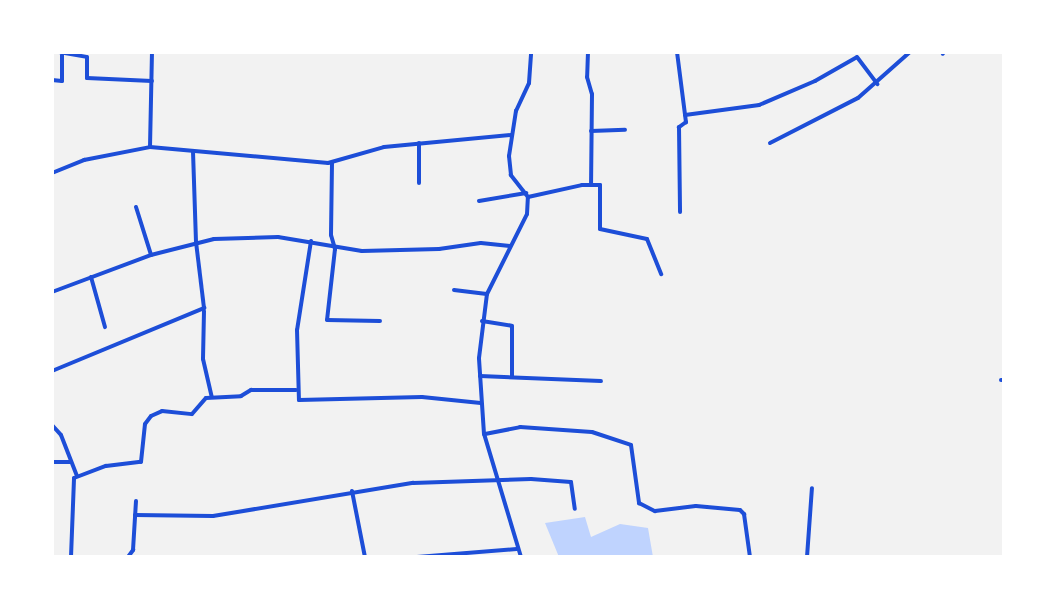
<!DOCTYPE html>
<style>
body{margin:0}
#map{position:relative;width:1056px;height:609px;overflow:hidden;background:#f2f2f2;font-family:"Noto Sans",sans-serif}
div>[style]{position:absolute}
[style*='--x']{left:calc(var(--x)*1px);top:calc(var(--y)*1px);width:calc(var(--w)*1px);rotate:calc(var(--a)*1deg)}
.water>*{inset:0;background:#bfd3fe}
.minor>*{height:4px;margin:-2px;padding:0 2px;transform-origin:2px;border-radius:2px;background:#1d4ed8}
span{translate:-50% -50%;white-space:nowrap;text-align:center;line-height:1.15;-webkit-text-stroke:8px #fff;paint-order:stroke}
.frame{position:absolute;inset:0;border:54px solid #fff;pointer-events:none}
</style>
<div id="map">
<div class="water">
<div style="clip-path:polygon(585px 517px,591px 537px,620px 524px,648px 528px,653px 557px,559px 557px,545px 523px)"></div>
</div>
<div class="minor">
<div style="--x:59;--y:52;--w:28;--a:10"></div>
<div style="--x:87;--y:57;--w:21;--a:90"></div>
<div style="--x:87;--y:78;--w:65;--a:2.6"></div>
<div style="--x:588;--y:52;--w:25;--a:92"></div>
<div style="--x:587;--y:77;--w:18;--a:74"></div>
<div style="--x:592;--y:94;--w:90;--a:90.6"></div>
<div style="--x:677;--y:52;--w:71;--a:82.7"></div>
<div style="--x:686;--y:122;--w:9;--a:144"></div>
<div style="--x:679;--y:127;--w:85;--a:89.3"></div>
<div style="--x:942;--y:52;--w:2;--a:63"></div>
<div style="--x:52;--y:80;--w:10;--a:6"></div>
<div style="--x:62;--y:81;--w:26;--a:-90"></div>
<div style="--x:685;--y:115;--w:75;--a:-7.7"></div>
<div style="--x:759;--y:105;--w:61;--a:-23.2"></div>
<div style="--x:815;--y:81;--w:48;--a:-29.7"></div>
<div style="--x:857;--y:57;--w:34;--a:53"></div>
<div style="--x:591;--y:131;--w:34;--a:-2"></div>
<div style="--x:770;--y:143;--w:99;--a:-27.1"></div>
<div style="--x:858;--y:98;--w:69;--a:-41.5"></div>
<div style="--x:150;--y:147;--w:179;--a:5.1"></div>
<div style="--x:328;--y:163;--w:58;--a:-15.9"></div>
<div style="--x:384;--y:147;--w:128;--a:-5.4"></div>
<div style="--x:332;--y:163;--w:72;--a:90.8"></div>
<div style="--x:331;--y:235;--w:15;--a:74"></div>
<div style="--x:335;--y:249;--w:71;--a:96.4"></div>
<div style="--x:327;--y:320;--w:53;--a:1.1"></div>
<div style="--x:52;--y:173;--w:35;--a:-22"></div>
<div style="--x:84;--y:160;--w:67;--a:-11.1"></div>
<div style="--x:150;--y:147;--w:95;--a:-88.8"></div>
<div style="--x:419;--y:183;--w:40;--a:-90"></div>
<div style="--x:528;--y:197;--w:55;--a:-12.5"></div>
<div style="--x:582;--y:185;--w:18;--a:0"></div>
<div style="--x:600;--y:185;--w:44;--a:90"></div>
<div style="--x:600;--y:229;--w:48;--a:12"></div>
<div style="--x:647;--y:239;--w:38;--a:68"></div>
<div style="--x:479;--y:201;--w:48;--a:-9.7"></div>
<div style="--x:136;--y:207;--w:50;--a:72.6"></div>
<div style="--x:311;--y:241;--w:90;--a:98.9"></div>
<div style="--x:297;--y:330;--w:70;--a:88.4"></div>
<div style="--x:299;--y:400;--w:123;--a:-1.4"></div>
<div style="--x:422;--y:397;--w:59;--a:5.8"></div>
<div style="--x:91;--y:277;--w:52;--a:74.4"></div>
<div style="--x:454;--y:290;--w:33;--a:7"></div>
<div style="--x:52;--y:292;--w:106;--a:-20.5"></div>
<div style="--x:151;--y:255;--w:65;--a:-14.3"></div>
<div style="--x:214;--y:239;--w:64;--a:-1.8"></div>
<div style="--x:278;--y:237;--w:85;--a:9.5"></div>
<div style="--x:362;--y:251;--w:77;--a:-1.5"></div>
<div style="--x:439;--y:249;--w:42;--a:-8.1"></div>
<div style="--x:481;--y:243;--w:29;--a:6"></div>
<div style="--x:204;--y:311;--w:48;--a:91.2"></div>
<div style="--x:203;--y:359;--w:39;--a:77"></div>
<div style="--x:482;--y:321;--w:30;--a:9"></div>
<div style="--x:512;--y:326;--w:50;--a:90"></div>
<div style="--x:52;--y:371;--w:165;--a:-22.5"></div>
<div style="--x:204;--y:308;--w:66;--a:-96.9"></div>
<div style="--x:196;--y:242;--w:91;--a:-91.9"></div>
<div style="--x:480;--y:376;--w:121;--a:2.4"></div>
<div style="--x:1001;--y:380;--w:3;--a:0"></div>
<div style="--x:52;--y:425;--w:13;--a:48"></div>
<div style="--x:61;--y:435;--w:44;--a:68.7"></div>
<div style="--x:485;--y:434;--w:36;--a:-11"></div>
<div style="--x:520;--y:427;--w:72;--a:4"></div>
<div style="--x:592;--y:432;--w:41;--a:18.4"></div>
<div style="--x:631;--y:445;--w:59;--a:82.1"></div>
<div style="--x:639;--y:503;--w:18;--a:27"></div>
<div style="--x:655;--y:511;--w:41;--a:-7"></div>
<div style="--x:696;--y:506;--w:44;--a:5.2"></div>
<div style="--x:740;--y:510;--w:6;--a:45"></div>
<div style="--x:744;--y:514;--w:43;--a:82.1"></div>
<div style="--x:52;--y:462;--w:19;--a:0"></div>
<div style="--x:352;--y:491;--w:67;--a:78.9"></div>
<div style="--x:135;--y:515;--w:78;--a:0.7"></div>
<div style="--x:213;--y:516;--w:203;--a:-9.4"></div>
<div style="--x:413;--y:483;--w:118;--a:-1.9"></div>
<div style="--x:531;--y:479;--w:40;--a:4.3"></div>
<div style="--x:571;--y:482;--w:27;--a:82"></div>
<div style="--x:71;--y:557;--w:79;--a:-87.8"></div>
<div style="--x:74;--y:478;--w:34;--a:-21"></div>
<div style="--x:106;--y:466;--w:35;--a:-7"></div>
<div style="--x:141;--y:462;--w:38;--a:-84"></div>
<div style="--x:145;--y:424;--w:10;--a:-53"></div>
<div style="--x:151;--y:416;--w:12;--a:-24"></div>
<div style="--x:162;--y:411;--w:30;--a:6"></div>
<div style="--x:192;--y:414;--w:21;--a:-49"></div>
<div style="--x:206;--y:398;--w:35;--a:-3"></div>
<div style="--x:241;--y:396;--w:12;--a:-31"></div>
<div style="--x:251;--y:390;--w:45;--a:0"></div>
<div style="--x:128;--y:557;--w:9;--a:-54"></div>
<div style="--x:133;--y:550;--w:49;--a:-86.5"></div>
<div style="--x:417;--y:557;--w:100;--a:-4.6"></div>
<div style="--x:521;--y:557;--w:128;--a:-106.7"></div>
<div style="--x:484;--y:434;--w:76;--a:-93.8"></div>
<div style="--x:479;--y:358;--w:64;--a:-82.9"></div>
<div style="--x:487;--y:294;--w:89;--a:-63.4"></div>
<div style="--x:527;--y:214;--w:17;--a:-87"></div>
<div style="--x:528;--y:197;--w:28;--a:-128"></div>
<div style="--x:511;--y:175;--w:19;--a:-96"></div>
<div style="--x:509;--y:156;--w:46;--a:-81.2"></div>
<div style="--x:516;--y:111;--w:31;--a:-65"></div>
<div style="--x:529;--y:83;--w:31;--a:-86"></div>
<div style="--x:807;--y:557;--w:69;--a:-85.9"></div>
</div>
<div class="frame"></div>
</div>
